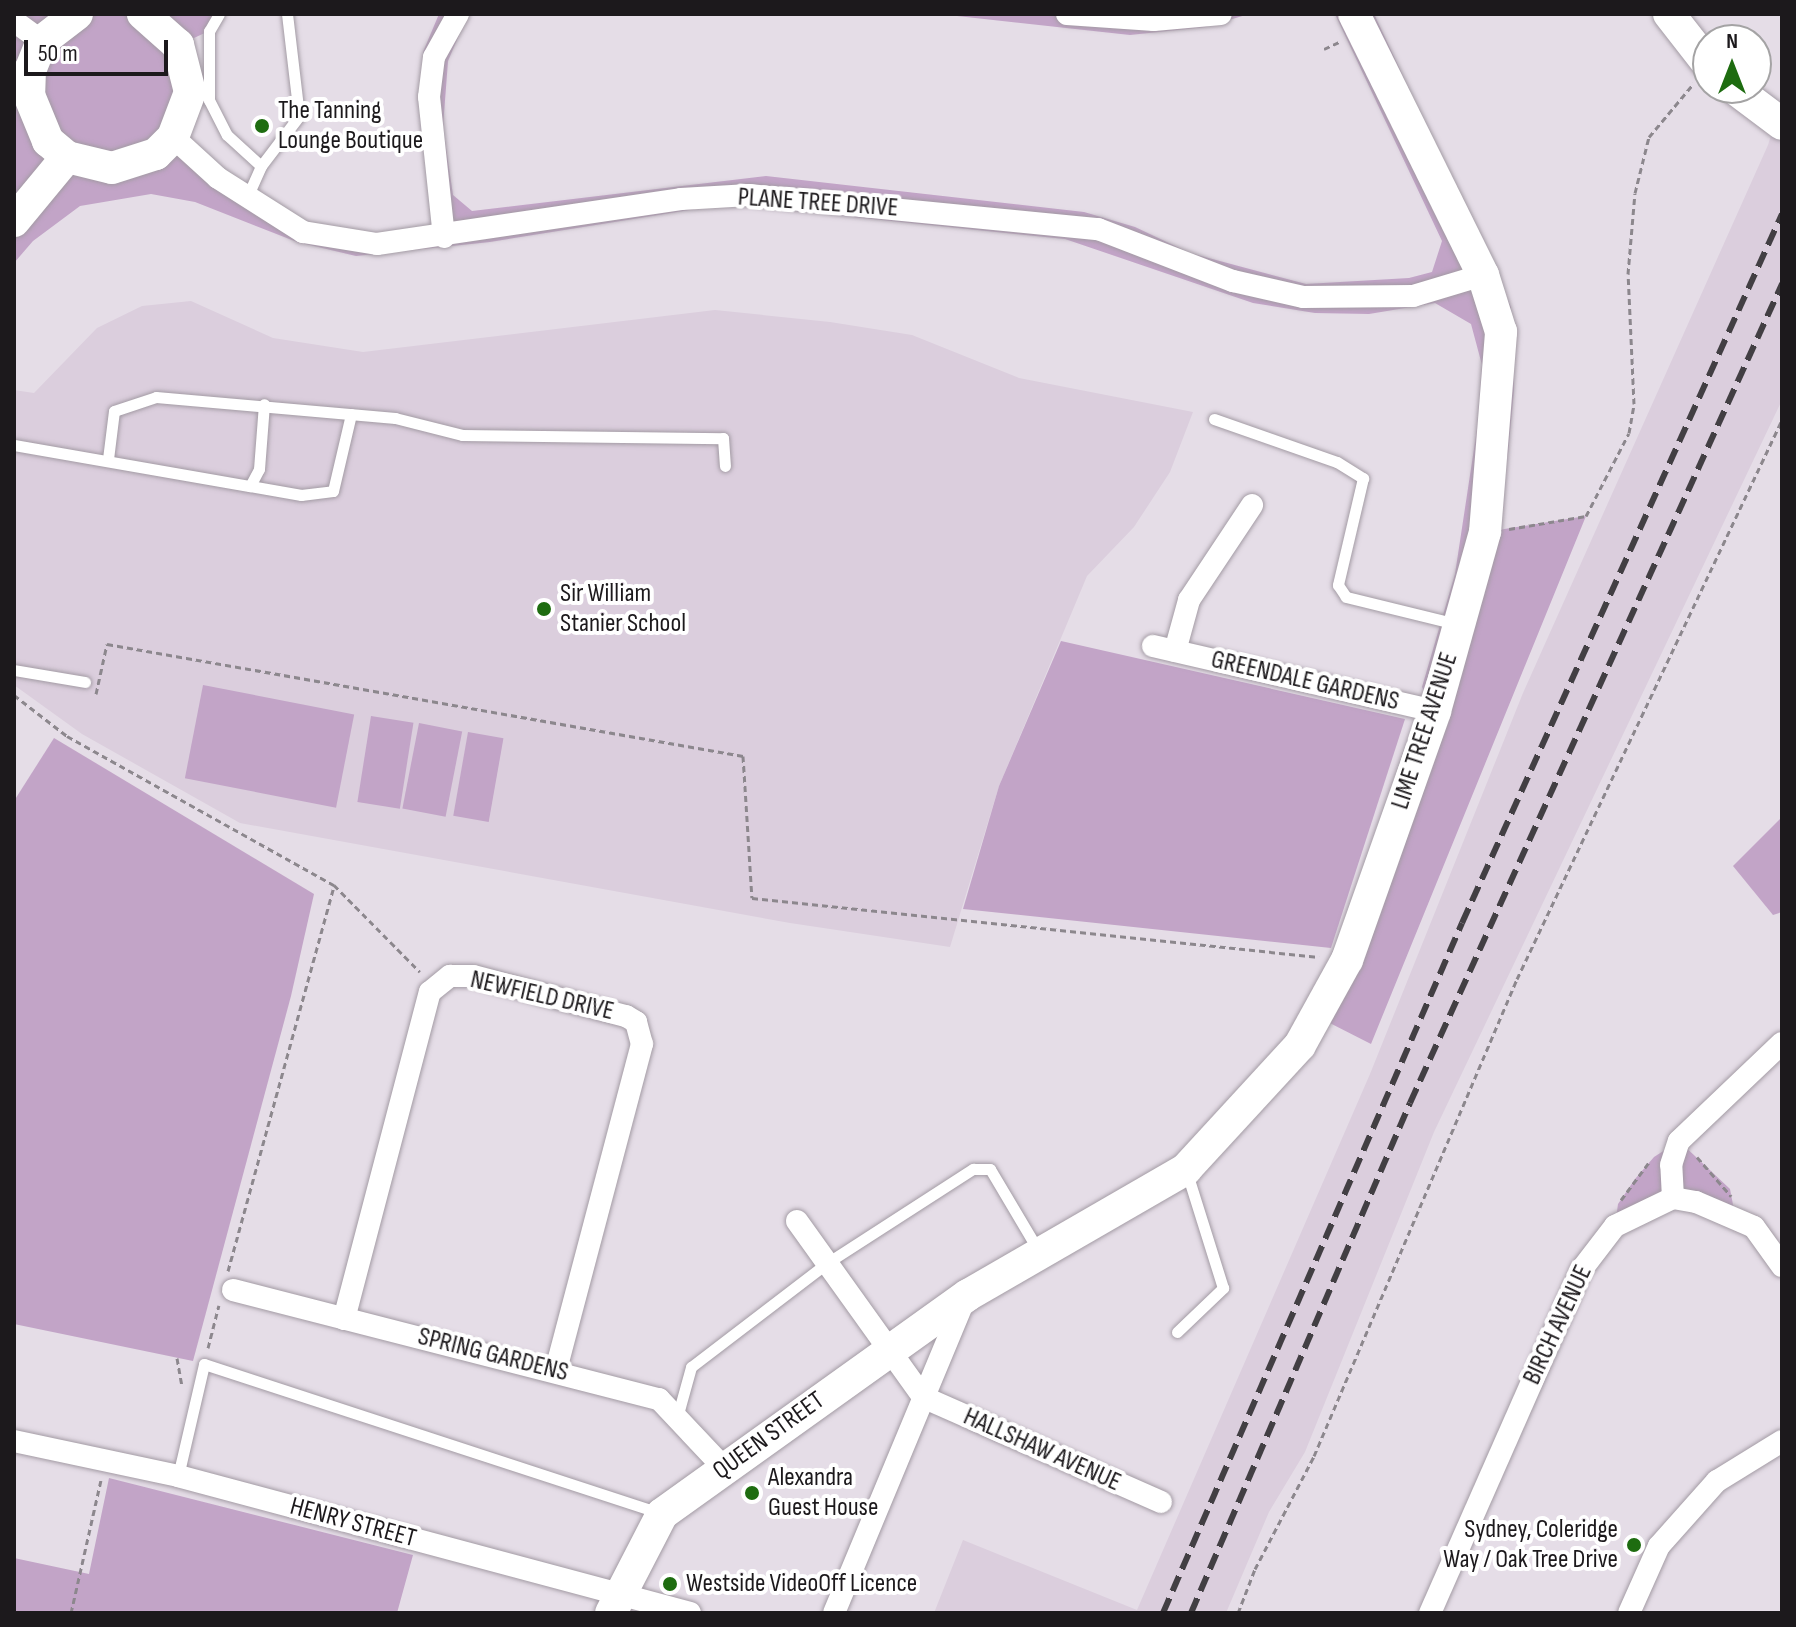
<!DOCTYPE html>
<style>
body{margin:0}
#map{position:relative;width:1796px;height:1627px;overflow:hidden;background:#e5dde7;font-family:"Sofia Sans Condensed",sans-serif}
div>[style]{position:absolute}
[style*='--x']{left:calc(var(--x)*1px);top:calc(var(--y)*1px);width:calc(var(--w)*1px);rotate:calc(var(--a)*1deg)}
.built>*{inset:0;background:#dbcedd}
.green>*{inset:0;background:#c2a4c7;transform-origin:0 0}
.path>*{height:3px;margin-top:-1.5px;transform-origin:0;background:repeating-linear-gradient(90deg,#8c878d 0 6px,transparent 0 10px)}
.roads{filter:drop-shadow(0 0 2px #a39ba4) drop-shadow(0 0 2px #a39ba4)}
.lane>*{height:11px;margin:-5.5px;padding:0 5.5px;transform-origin:5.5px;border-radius:5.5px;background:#fff}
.street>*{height:22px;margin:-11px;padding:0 11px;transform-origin:11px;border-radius:11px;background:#fff}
.secondary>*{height:32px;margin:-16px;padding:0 16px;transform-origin:16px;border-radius:16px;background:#fff}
.rail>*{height:6px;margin-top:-3px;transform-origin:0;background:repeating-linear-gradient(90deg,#423f43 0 16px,transparent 0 24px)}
.dots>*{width:22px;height:22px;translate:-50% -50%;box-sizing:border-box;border:4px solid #fff;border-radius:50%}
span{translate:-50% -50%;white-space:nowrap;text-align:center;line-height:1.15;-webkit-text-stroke:8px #fff;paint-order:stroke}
.poi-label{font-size:26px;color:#1c191c}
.left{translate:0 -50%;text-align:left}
.right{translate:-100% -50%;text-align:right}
.street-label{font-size:26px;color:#1c191c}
.frame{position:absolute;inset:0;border:16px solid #1c191c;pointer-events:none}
.north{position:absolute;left:1692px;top:24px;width:80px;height:80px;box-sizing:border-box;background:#fff;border:2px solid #a4a3a4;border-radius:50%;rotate:0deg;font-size:22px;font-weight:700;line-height:32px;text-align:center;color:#1c191c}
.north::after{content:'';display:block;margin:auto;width:28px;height:36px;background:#1e6c10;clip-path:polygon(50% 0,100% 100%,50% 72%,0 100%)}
.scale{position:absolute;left:24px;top:40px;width:144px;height:36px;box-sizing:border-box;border:4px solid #1c191c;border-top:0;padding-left:10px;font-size:24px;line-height:28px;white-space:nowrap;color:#1c191c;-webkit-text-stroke:6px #fff;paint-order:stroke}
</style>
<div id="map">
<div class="built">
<div style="clip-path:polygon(1782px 100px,1782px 400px,1434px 1132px,1305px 1452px,1269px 1512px,1226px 1613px,934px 1613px,963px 1540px,1137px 1610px,1370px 1074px,1523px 693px,1768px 145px)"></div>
<div style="clip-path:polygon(191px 301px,273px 338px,363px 352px,715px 310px,830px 322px,912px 335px,1019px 378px,1193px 412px,1170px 472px,1134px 527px,1087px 576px,999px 786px,950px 947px,790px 923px,240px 823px,82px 734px,14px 685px,14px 390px,34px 393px,97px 328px,142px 306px)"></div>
</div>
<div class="green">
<div style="clip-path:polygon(14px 14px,219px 14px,209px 31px,179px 45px,173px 138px,303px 232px,444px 237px,434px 58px,423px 52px,439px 14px,468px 14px,448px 61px,443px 127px,453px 195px,472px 211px,766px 176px,1084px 212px,1135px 227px,1190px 253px,1306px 284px,1409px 278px,1432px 272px,1442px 241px,1335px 14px,1374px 14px,1511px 307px,1514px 390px,1508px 454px,1486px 532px,1586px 516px,1371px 1044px,1316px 1016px,1435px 711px,1422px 687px,1455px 574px,1477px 429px,1482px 365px,1471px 324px,1435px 303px,1369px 314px,1315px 313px,1253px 303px,1065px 239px,727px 204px,490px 242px,356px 256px,297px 242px,195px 202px,151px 194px,80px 206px,33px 241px,14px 263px)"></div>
<div style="clip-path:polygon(939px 14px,1249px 14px,1206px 27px,1130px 35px)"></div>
<div style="clip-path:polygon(1061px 641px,1405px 719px,1331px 948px,963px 909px,999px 786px)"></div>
<div style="left:203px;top:685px;width:154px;height:95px;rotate:11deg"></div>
<div style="left:371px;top:716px;width:43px;height:87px;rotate:9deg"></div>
<div style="left:419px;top:723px;width:44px;height:87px;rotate:11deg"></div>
<div style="left:468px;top:732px;width:36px;height:85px;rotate:10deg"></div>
<div style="clip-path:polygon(54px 738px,314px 894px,291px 996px,193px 1361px,14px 1324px,14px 801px)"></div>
<div style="clip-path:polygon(1782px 817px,1782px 912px,1773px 915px,1733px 866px)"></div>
<div style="clip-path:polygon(1679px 1141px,1730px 1189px,1735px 1215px,1696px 1202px,1615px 1226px,1618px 1204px,1635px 1179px,1654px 1157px)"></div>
<div style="clip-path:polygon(109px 1478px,413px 1555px,397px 1613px,14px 1613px,14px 1558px,89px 1574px)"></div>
</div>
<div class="path">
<div style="--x:1324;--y:49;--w:17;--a:-25"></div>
<div style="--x:1509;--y:529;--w:78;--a:-9.6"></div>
<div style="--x:1586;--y:516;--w:93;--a:-62.6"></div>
<div style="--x:1629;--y:433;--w:29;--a:-80"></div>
<div style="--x:1634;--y:404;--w:130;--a:-92.6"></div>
<div style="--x:1628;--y:274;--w:81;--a:-85.1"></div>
<div style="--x:1635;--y:193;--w:58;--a:-76"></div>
<div style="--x:1649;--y:137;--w:70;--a:-50.2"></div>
<div style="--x:96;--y:694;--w:51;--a:-77.6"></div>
<div style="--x:107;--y:644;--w:646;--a:9.99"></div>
<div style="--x:743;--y:756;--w:142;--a:86.4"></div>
<div style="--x:752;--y:898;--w:570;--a:5.94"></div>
<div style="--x:14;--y:695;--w:67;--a:37.7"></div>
<div style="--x:67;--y:736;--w:306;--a:29.2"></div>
<div style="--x:334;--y:885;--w:122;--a:45.3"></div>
<div style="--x:1697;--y:1157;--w:52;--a:48.9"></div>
<div style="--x:1621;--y:1200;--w:49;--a:-53.4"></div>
<div style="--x:228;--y:1271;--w:400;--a:-74.6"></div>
<div style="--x:208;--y:1348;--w:44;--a:-75.7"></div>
<div style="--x:177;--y:1358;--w:28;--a:80"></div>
<div style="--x:71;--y:1613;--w:136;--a:-77.3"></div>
<div style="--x:1238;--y:1613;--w:47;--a:-68.9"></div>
<div style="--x:1255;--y:1569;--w:127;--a:-62.4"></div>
<div style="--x:1314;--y:1456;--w:518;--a:-66.95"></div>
<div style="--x:1517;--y:979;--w:619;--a:-64.64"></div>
</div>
<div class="roads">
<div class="lane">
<div style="--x:219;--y:14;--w:20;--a:120"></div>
<div style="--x:209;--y:31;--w:69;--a:90"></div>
<div style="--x:209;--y:100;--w:39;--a:63"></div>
<div style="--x:227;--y:135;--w:46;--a:42.4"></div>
<div style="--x:261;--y:166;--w:34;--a:114"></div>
<div style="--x:261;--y:166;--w:63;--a:-52.8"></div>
<div style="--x:299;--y:116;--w:103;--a:-96.7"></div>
<div style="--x:1214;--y:419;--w:130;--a:19.3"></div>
<div style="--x:1337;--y:462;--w:31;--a:32"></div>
<div style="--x:1363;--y:478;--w:110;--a:103.2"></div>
<div style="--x:1338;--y:585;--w:14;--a:56"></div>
<div style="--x:1346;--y:597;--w:114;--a:13.7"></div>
<div style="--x:14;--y:445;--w:240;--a:9.9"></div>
<div style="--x:250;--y:486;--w:19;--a:-62"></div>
<div style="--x:259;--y:469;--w:65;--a:-85.6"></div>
<div style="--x:108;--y:459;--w:48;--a:-82.9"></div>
<div style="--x:114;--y:411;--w:44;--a:-18.4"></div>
<div style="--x:156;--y:397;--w:240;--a:5"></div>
<div style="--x:395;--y:418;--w:69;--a:14.2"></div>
<div style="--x:462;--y:435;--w:261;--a:0.7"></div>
<div style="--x:723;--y:438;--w:28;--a:86"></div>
<div style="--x:250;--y:486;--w:52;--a:10"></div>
<div style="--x:301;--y:495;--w:32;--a:-7"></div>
<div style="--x:333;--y:491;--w:79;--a:-76.8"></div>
<div style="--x:14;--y:670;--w:72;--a:9.6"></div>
<div style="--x:1177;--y:1332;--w:64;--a:-43.7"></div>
<div style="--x:1223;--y:1288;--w:124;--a:-107.4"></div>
<div style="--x:678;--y:1414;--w:49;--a:-74.5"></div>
<div style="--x:691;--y:1367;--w:171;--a:-37.4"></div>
<div style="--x:827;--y:1263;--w:174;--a:-32.8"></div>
<div style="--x:973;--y:1169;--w:17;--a:0"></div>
<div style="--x:990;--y:1169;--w:94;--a:59.3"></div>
<div style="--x:178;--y:1476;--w:115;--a:-76.9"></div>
<div style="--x:204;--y:1364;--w:480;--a:18.1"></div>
</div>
<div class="street">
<div style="--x:1067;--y:14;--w:87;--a:3.9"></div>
<div style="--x:1154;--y:20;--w:67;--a:-5.1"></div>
<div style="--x:14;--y:21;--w:34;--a:36"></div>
<div style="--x:173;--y:137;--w:61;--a:42.3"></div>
<div style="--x:218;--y:178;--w:101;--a:32.4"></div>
<div style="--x:303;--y:232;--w:75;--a:9.2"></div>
<div style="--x:377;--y:244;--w:307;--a:-8.4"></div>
<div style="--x:681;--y:199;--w:68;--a:-3.4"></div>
<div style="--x:749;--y:195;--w:351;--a:5.6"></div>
<div style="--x:1098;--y:229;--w:145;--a:21.1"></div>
<div style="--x:1233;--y:281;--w:72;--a:12.9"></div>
<div style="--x:1303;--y:297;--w:110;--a:-0.5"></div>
<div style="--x:1413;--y:296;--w:73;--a:-16.7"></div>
<div style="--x:444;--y:237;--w:141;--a:-96.1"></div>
<div style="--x:429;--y:97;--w:40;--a:-82.9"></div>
<div style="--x:434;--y:57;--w:49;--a:-60.8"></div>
<div style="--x:1153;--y:646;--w:289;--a:13"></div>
<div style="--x:1175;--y:651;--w:53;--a:-74.6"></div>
<div style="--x:1189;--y:600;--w:114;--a:-56.4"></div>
<div style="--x:1673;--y:1198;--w:33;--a:-93"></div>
<div style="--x:1671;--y:1165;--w:25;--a:-72"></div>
<div style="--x:1679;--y:1141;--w:142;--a:-43.6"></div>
<div style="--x:797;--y:1221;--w:216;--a:54.4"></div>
<div style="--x:233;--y:1290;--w:440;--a:14.4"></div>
<div style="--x:659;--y:1399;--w:95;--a:46.7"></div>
<div style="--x:344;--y:1319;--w:338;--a:-75.3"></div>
<div style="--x:430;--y:992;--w:26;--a:-39"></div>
<div style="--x:450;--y:976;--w:23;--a:0"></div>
<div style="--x:473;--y:976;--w:158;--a:14.7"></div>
<div style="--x:626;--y:1016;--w:12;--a:31"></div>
<div style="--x:636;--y:1022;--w:23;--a:75"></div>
<div style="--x:642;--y:1044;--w:337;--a:104.8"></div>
<div style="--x:923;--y:1397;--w:260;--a:23.8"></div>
<div style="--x:14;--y:1441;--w:168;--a:12"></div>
<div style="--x:178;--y:1476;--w:530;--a:14.98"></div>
<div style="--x:834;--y:1613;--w:340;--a:-67.4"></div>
<div style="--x:1430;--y:1613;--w:376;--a:-66.2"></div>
<div style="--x:1582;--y:1269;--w:54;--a:-52.5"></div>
<div style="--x:1615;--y:1226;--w:64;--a:-25.8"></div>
<div style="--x:1673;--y:1198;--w:23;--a:10"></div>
<div style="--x:1696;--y:1202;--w:63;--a:23.3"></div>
<div style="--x:1754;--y:1227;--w:48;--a:54.3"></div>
<div style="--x:1629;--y:1613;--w:73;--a:-65.9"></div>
<div style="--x:1659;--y:1546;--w:87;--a:-48.3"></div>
<div style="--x:1717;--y:1481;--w:76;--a:-31.6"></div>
</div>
<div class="secondary">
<div style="--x:77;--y:14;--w:44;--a:142.4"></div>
<div style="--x:42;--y:41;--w:31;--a:112"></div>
<div style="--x:30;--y:70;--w:25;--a:92"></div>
<div style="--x:29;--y:95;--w:50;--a:67.6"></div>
<div style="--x:48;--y:141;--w:25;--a:40"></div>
<div style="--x:67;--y:157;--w:46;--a:13.7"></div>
<div style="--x:112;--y:168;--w:46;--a:-17.7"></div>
<div style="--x:156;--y:154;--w:24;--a:-45"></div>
<div style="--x:173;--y:137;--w:48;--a:-69.3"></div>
<div style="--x:190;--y:92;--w:49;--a:-104.3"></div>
<div style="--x:178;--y:45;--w:47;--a:-138.5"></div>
<div style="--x:1669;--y:14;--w:63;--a:52"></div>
<div style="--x:1734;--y:88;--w:60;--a:36.9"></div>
<div style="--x:14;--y:221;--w:83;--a:-50.4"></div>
<div style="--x:611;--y:1613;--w:111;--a:-62.7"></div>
<div style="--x:662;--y:1514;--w:376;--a:-35.6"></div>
<div style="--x:968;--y:1295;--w:252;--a:-30"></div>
<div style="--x:1186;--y:1169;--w:168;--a:-47.4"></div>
<div style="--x:1300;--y:1045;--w:97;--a:-61.1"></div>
<div style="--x:1347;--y:960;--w:264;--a:-70.5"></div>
<div style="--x:1435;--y:711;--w:186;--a:-74.4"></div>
<div style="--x:1485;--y:532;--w:201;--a:-85.4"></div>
<div style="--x:1501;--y:332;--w:60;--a:-107.5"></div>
<div style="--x:1483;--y:275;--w:291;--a:-116.3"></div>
</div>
</div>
<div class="rail">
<div style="--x:1163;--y:1613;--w:752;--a:-66.57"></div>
<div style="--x:1462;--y:923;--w:778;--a:-65.71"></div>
<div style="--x:1191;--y:1613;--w:555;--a:-66.76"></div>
<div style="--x:1410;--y:1103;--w:900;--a:-65.57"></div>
</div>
<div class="dots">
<div style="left:262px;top:126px;background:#1e6c10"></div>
<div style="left:544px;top:609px;background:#1e6c10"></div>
<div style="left:752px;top:1493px;background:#1e6c10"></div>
<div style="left:1634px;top:1545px;background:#1e6c10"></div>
<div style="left:670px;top:1584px;background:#1e6c10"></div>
</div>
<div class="poi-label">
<span class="left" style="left:278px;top:126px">The Tanning<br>Lounge Boutique</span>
<span class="left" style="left:560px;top:609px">Sir William<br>Stanier School</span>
<span class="left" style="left:768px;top:1493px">Alexandra<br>Guest House</span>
<span class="right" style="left:1618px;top:1545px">Sydney, Coleridge<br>Way / Oak Tree Drive</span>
<span class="left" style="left:686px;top:1584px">Westside VideoOff Licence</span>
</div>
<div class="street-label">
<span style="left:818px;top:203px;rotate:4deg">PLANE TREE DRIVE</span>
<span style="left:1305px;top:681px;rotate:13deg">GREENDALE GARDENS</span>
<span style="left:1425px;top:731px;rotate:-72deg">LIME TREE AVENUE</span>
<span style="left:542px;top:996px;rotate:13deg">NEWFIELD DRIVE</span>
<span style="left:1558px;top:1325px;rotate:-65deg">BIRCH AVENUE</span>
<span style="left:493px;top:1355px;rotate:14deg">SPRING GARDENS</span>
<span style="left:769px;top:1436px;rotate:-36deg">QUEEN STREET</span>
<span style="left:1042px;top:1450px;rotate:24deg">HALLSHAW AVENUE</span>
<span style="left:353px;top:1523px;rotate:15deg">HENRY STREET</span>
</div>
<div class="frame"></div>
<div class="north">N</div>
<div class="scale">50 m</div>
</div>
